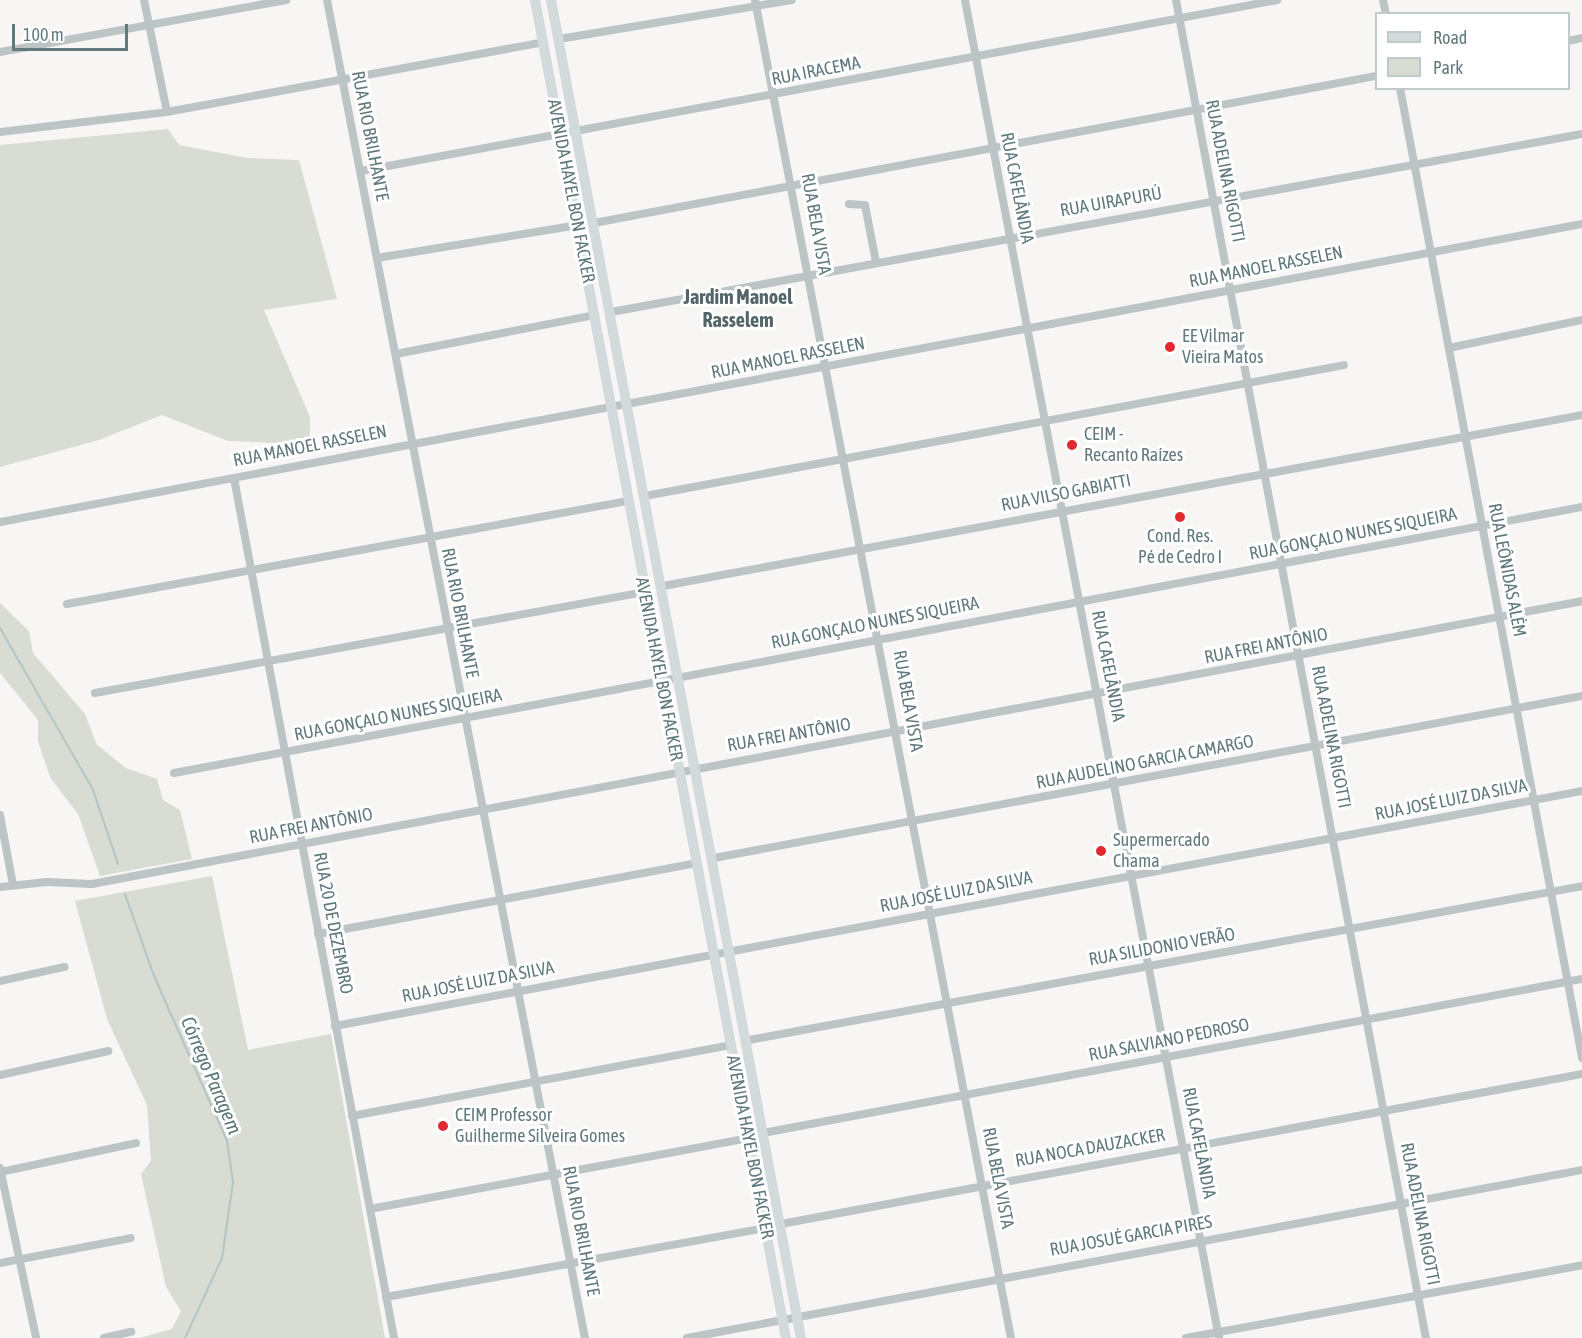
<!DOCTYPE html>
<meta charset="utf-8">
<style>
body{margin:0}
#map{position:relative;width:1582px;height:1338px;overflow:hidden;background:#f7f6f4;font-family:"Asap Condensed",sans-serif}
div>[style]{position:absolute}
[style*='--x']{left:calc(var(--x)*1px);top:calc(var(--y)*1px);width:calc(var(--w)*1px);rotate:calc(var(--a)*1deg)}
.green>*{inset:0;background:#d8dcd3}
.stream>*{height:2px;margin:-1px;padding:0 1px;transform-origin:1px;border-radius:1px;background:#b4c5c5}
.minor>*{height:8px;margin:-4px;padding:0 4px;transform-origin:4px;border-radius:4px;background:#bdc4c6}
.major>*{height:10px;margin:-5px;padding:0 5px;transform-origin:5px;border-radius:5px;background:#d2dadb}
.dots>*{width:16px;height:16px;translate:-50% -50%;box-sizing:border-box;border:3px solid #fff;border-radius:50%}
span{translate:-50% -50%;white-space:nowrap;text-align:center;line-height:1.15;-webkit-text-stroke:6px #fff;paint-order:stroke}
.street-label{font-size:18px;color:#627a7e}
.poi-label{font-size:18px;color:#627a7e}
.left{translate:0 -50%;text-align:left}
.neighbourhood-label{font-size:20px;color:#54666a;font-weight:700}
.water-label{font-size:20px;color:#5d7979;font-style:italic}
.legend{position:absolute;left:1375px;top:12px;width:195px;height:78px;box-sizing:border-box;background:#fff;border:2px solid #c0cacb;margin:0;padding:8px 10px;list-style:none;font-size:18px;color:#627a7e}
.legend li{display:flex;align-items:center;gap:12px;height:30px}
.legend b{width:30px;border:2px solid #c0cacb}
.scale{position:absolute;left:12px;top:24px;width:116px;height:27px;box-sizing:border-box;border:3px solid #627a7e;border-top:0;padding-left:8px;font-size:18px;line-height:21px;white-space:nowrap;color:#627a7e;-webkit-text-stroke:4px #fff;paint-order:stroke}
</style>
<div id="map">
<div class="green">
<div style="clip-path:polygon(168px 129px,179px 145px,247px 158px,299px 160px,337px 299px,264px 310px,310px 417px,310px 444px,228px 441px,162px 415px,99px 440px,0 467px,0 145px)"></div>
<div style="clip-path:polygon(0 603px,29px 631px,33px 653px,85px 714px,97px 745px,126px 768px,157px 779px,163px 800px,180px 810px,192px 859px,100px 876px,78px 814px,51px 779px,38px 742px,38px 720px,0 673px)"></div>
<div style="clip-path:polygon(212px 876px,248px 1050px,331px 1034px,385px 1338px,139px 1338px,172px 1329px,181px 1311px,166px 1287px,141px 1174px,151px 1161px,147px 1105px,107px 1019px,75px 901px)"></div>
</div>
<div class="stream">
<div style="--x:0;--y:628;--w:187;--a:60.1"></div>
<div style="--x:93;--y:790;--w:78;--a:71.3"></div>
<div style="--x:125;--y:894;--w:87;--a:70.5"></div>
<div style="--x:154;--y:976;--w:180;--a:66.1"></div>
<div style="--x:227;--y:1141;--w:41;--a:81.7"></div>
<div style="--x:233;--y:1182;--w:77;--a:98.2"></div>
<div style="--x:222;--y:1258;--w:88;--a:114.8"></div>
</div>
<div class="minor">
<div style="--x:144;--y:0;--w:114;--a:78.4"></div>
<div style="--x:327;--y:0;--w:1363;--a:79.09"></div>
<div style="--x:755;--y:0;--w:1362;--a:79.17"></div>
<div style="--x:965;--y:0;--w:1362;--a:79.25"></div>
<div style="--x:1176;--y:0;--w:1361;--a:79.42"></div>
<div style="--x:1383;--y:0;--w:14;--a:78"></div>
<div style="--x:559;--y:39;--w:236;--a:-9.5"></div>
<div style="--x:1568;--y:41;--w:14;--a:-12"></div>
<div style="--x:0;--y:52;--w:291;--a:-10.3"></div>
<div style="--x:1400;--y:88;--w:987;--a:79.37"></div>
<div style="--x:0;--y:132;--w:168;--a:-6.8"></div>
<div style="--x:167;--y:112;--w:382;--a:-10.5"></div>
<div style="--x:361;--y:171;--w:932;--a:-10.57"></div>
<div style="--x:849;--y:204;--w:16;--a:4"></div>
<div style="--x:865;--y:205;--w:58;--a:79.1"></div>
<div style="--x:594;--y:223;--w:796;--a:-10.65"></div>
<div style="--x:377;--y:258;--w:204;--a:-9.3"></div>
<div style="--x:611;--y:312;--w:987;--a:-10.39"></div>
<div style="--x:1449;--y:348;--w:136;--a:-11.9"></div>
<div style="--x:396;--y:354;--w:203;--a:-11.1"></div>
<div style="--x:234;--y:478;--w:875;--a:79.46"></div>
<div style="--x:645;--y:496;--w:711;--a:-10.61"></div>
<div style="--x:0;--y:522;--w:1610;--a:-10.67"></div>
<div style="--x:663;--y:586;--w:935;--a:-10.54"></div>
<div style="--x:67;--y:604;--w:569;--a:-10.42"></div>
<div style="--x:95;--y:693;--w:558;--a:-10.42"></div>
<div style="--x:174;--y:773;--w:1433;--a:-10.7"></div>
<div style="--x:0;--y:815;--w:71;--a:79.5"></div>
<div style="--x:714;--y:858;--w:883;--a:-10.57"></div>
<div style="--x:0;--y:887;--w:47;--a:-6.1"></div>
<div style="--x:47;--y:882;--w:45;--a:2.5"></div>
<div style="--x:92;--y:884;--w:1517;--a:-10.75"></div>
<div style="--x:318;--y:934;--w:385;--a:-10.6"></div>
<div style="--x:0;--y:981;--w:66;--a:-12.3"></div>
<div style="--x:335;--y:1026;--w:1269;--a:-10.67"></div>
<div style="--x:749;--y:1040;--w:847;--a:-10.47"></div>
<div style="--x:0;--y:1075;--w:111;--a:-12.5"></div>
<div style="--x:352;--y:1116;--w:385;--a:-10.6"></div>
<div style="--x:763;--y:1133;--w:833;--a:-10.65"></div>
<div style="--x:0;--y:1168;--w:174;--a:78"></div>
<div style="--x:0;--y:1172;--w:139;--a:-12"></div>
<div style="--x:370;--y:1209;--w:385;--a:-10.6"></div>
<div style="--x:781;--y:1224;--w:815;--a:-10.61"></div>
<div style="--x:0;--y:1263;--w:133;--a:-10.8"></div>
<div style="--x:386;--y:1297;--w:386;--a:-10.3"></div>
<div style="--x:104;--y:1338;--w:28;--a:-13"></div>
<div style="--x:687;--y:1338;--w:911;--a:-10.63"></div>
<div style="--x:1186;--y:1338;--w:403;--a:-10.4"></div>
</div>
<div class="major">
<div style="--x:535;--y:0;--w:1361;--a:79.38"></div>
<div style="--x:551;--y:0;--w:1361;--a:79.42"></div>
</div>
<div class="dots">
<div style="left:1170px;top:347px;background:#e12930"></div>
<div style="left:1072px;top:445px;background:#e12930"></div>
<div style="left:1180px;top:517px;background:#e12930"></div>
<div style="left:1101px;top:851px;background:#e12930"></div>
<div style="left:443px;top:1126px;background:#e12930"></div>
</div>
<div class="street-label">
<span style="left:816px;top:71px;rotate:-11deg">RUA IRACEMA</span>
<span style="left:370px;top:136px;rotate:79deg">RUA RIO BRILHANTE</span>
<span style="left:1225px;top:171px;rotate:79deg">RUA ADELINA RIGOTTI</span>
<span style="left:1017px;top:188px;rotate:79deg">RUA CAFELÂNDIA</span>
<span style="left:571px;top:191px;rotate:79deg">AVENIDA HAYEL BON FACKER</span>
<span style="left:1111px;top:202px;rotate:-10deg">RUA UIRAPURÚ</span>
<span style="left:816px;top:224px;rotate:80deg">RUA BELA VISTA</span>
<span style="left:1266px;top:267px;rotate:-11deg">RUA MANOEL RASSELEN</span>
<span style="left:788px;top:358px;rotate:-11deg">RUA MANOEL RASSELEN</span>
<span style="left:310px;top:446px;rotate:-11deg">RUA MANOEL RASSELEN</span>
<span style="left:1066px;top:493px;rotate:-11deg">RUA VILSO GABIATTI</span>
<span style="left:1353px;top:534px;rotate:-11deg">RUA GONÇALO NUNES SIQUEIRA</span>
<span style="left:1507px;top:570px;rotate:79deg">RUA LEÔNIDAS ALÉM</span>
<span style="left:460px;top:613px;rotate:79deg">RUA RIO BRILHANTE</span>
<span style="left:875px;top:623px;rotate:-11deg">RUA GONÇALO NUNES SIQUEIRA</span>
<span style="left:1266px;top:646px;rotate:-11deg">RUA FREI ANTÔNIO</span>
<span style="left:1108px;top:666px;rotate:79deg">RUA CAFELÂNDIA</span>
<span style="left:659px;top:669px;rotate:79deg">AVENIDA HAYEL BON FACKER</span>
<span style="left:908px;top:701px;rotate:80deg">RUA BELA VISTA</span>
<span style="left:398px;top:715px;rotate:-11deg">RUA GONÇALO NUNES SIQUEIRA</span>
<span style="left:789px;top:735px;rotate:-10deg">RUA FREI ANTÔNIO</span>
<span style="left:1331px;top:737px;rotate:79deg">RUA ADELINA RIGOTTI</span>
<span style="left:1145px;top:762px;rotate:-11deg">RUA AUDELINO GARCIA CAMARGO</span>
<span style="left:1451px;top:800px;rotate:-11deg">RUA JOSÉ LUIZ DA SILVA</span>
<span style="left:311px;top:826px;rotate:-11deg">RUA FREI ANTÔNIO</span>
<span style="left:956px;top:892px;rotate:-11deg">RUA JOSÉ LUIZ DA SILVA</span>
<span style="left:333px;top:923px;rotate:79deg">RUA 20 DE DEZEMBRO</span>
<span style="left:1162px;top:947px;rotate:-10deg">RUA SILIDONIO VERÃO</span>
<span style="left:478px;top:982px;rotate:-11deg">RUA JOSÉ LUIZ DA SILVA</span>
<span style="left:1169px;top:1040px;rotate:-11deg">RUA SALVIANO PEDROSO</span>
<span style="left:1199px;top:1143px;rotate:79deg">RUA CAFELÂNDIA</span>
<span style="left:750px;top:1147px;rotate:79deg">AVENIDA HAYEL BON FACKER</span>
<span style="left:1090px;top:1148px;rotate:-10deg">RUA NOCA DAUZACKER</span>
<span style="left:998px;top:1178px;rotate:79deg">RUA BELA VISTA</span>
<span style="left:1420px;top:1214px;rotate:79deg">RUA ADELINA RIGOTTI</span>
<span style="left:581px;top:1231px;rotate:79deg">RUA RIO BRILHANTE</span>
<span style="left:1131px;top:1236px;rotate:-10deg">RUA JOSUÉ GARCIA PIRES</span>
</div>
<div class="poi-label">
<span class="left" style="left:1182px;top:347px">EE Vilmar<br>Vieira Matos</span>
<span class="left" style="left:1084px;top:445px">CEIM -<br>Recanto Raízes</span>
<span style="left:1180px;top:547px">Cond. Res.<br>Pé de Cedro I</span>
<span class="left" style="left:1113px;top:851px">Supermercado<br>Chama</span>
<span class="left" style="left:455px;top:1126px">CEIM Professor<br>Guilherme Silveira Gomes</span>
</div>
<div class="neighbourhood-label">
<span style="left:738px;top:308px">Jardim Manoel<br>Rasselem</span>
</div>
<div class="water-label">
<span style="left:212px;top:1075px;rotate:67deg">Córrego Paragem</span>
</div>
<ul class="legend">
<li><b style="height:8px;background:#d2dadb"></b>Road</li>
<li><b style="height:16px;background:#d8dcd3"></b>Park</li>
</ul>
<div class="scale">100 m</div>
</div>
